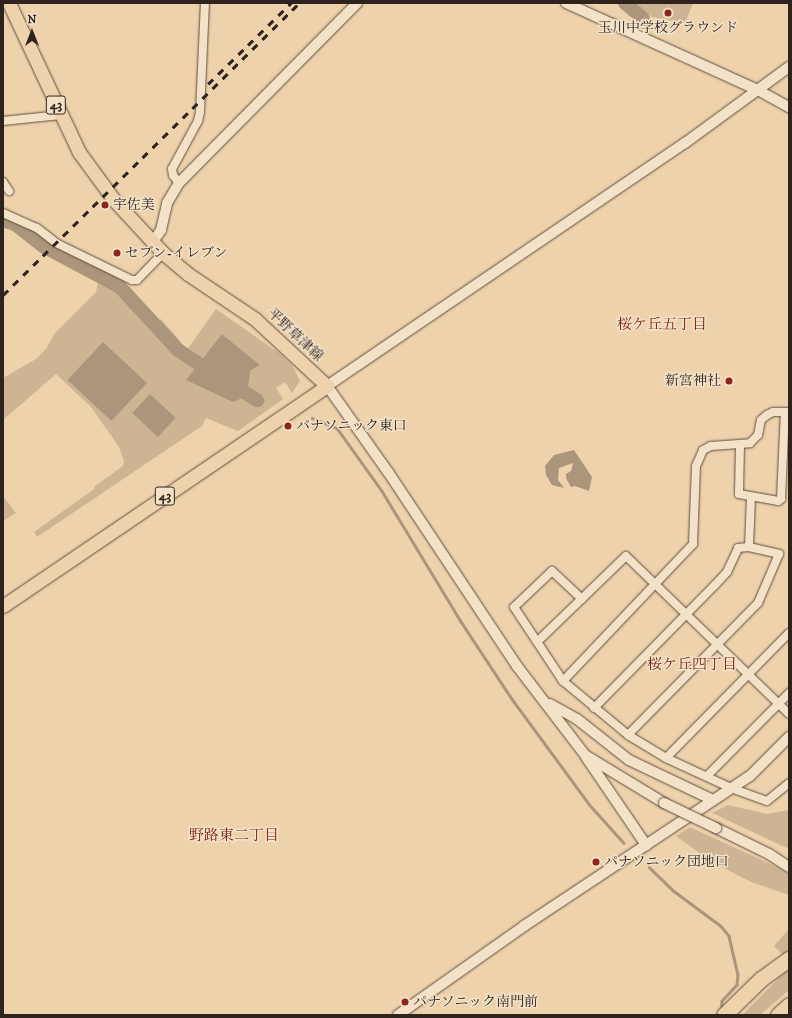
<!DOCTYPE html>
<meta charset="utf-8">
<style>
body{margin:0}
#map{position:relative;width:792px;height:1018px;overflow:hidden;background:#edd2ab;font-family:"IM FELL DW Pica","Noto Serif JP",serif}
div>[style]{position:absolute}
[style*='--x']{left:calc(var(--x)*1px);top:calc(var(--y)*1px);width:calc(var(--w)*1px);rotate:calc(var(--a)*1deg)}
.green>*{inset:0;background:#cdb493}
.water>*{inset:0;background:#ac967b;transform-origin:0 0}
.stream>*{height:2.5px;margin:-1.25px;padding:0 1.25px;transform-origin:1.25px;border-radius:1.25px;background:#ac967b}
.river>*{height:14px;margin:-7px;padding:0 7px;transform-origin:7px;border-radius:7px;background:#ac967b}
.roads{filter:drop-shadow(0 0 1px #5e4f40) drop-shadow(0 0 1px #5e4f40)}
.minor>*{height:8px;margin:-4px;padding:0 4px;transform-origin:4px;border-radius:4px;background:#f3e2c8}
.tertiary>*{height:10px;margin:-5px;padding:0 5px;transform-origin:5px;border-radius:5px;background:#f3e2c8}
.primary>*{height:13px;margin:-6.5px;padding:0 6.5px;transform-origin:6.5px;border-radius:6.5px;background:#edd2ab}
.motorway>*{height:15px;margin:-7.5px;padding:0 7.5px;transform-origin:7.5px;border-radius:7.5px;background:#edd2ab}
.rail>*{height:2.5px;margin-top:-1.25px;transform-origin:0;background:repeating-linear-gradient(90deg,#2e231d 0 7px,transparent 0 14px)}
.bridges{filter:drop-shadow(0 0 1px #5e4f40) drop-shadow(0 0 1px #5e4f40)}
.tertiary-bridge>*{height:10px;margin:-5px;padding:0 5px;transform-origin:5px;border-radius:5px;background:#f3e2c8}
.dots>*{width:11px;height:11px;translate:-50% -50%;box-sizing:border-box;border:2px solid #f3e2c8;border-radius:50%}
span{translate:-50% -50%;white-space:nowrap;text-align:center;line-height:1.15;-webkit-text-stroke:3px #f3e2c8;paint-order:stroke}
.shield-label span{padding:1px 3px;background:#f3e2c8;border:1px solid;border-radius:3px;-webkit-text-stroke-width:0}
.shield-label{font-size:13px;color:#2e231d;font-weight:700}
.poi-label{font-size:14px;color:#2e231d}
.left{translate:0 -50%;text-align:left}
.right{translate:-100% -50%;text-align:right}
.street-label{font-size:14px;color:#2e231d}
.neighbourhood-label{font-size:15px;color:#7a1f14}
.frame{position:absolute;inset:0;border:4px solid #2e231d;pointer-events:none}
.north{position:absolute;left:12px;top:12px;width:40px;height:40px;-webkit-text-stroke:3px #f3e2c8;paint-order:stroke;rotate:0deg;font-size:11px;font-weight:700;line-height:16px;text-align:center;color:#2e231d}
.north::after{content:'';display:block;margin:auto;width:14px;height:18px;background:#2e231d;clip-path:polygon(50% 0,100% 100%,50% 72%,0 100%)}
</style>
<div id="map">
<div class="green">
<div style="clip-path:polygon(636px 3px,693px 3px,685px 23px,652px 17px)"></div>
<div style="clip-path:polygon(evenodd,103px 280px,114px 286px,154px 325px,161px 319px,181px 342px,179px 347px,186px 351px,216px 309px,279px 353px,292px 365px,300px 381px,292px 393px,285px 382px,276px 388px,283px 399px,238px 431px,206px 418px,202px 426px,37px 537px,34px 532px,94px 489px,95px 486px,123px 466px,124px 461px,119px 447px,91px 407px,56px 374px,3px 420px,3px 378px,36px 359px,46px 349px,55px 333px,96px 292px,98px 283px,103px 280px,222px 334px,260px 365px,250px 371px,222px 334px)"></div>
<div style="clip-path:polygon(3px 496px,16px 513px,3px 521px)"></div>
<div style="clip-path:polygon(728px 805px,767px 814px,789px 810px,789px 849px,712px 813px)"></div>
<div style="clip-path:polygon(690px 827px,779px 868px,789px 874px,789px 895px,751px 882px,712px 862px,676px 836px)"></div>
<div style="clip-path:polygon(789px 929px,789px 951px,783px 955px,774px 946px)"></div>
<div style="clip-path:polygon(789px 968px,789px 990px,760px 1015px,742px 1015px)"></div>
</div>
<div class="water">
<div style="clip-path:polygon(222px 334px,260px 365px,250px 371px,247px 396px,233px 402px,186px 380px)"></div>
<div style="left:103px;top:342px;width:60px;height:52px;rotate:43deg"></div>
<div style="left:150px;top:394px;width:35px;height:26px;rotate:43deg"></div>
<div style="clip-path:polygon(574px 450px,592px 477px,589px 491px,575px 486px,571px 487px,566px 478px,566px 474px,571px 471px,573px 463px,559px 468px,558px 480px,564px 488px,552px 485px,546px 475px,545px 466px,554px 455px)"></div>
</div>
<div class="stream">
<div style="--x:312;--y:418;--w:27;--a:22"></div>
<div style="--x:337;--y:428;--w:77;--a:54.5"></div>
<div style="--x:382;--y:491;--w:151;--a:58.8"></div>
<div style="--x:460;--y:620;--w:95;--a:56.6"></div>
<div style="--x:512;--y:699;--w:130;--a:53.7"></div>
<div style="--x:589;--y:804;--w:52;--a:48.1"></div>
<div style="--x:649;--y:867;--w:35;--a:44"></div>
<div style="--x:674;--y:891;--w:59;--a:36.7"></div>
<div style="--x:721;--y:926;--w:13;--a:51"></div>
<div style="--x:729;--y:936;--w:39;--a:77"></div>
<div style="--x:738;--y:974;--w:11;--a:95"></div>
<div style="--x:737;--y:985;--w:22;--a:133"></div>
<div style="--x:722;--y:1001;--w:10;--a:90"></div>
</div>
<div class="river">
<div style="--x:625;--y:3;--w:23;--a:40"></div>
<div style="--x:3;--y:220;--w:13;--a:18"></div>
<div style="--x:15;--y:224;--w:36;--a:38"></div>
<div style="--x:43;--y:246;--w:87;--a:28"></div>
<div style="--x:120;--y:287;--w:86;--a:47.4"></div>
<div style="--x:178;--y:350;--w:43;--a:33.7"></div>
<div style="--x:232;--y:384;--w:30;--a:33"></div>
</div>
<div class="roads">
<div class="minor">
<div style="--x:3;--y:121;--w:58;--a:-5.9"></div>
<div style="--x:3;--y:182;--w:11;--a:56"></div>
<div style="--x:179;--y:183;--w:10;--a:-127"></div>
<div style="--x:173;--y:175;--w:6;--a:-99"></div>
<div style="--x:172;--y:169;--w:55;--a:-61.6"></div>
<div style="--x:198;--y:121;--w:9;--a:-77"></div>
<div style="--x:200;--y:112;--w:109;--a:-87.4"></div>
<div style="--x:3;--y:213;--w:37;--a:24"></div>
<div style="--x:37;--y:228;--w:24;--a:38"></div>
<div style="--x:56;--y:243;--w:85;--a:26"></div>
<div style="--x:132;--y:280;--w:5;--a:0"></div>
<div style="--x:137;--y:280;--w:37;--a:-46"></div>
<div style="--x:740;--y:445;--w:49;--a:91.2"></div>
<div style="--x:739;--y:494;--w:40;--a:10"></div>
<div style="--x:778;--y:501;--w:4;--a:-34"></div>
<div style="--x:781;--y:499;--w:87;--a:-87.4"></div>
<div style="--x:749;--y:547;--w:50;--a:-87.7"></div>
<div style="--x:582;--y:599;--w:41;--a:-137"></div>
<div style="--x:552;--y:571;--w:52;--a:136.5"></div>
<div style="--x:514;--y:607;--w:89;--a:56.5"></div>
<div style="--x:563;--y:681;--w:85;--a:39.7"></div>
<div style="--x:628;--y:735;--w:44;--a:31.2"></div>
<div style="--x:666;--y:758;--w:72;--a:24.8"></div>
<div style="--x:731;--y:788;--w:38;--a:20"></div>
<div style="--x:767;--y:801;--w:28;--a:-39"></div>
<div style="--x:538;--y:641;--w:122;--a:-44"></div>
<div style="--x:626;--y:556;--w:227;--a:44.1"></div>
<div style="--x:563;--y:681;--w:189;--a:-46.5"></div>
<div style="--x:693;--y:544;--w:78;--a:-87.8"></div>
<div style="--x:696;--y:466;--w:17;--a:-66"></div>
<div style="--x:703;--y:450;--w:9;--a:-27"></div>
<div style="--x:711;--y:446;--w:39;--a:-4"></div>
<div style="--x:750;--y:443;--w:11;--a:-45"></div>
<div style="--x:758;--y:435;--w:15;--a:-79"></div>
<div style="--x:761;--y:420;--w:8;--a:-40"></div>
<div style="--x:767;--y:415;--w:7;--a:-27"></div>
<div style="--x:773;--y:412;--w:16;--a:0"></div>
<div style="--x:594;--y:708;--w:173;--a:-45.5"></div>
<div style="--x:715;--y:585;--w:18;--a:-47"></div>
<div style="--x:727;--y:572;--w:26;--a:-65"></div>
<div style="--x:738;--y:548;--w:11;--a:-5"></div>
<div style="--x:749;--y:547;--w:31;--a:13"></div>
<div style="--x:779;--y:554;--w:53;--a:113.2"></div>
<div style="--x:758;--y:603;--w:185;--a:134.6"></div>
<div style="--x:666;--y:758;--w:175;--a:-45.5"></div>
<div style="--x:707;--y:776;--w:117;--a:-45.3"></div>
</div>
<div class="tertiary">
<div style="--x:566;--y:3;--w:209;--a:24.4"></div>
<div style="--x:756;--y:89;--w:38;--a:29"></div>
<div style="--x:152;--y:243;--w:16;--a:-55"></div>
<div style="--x:161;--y:230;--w:28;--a:-77"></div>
<div style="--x:167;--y:203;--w:23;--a:-59"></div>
<div style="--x:179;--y:183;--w:253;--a:-45.3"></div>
<div style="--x:550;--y:704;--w:31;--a:29"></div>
<div style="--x:577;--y:719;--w:66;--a:38.3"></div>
<div style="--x:629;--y:760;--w:93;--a:25.5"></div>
<div style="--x:586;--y:757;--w:107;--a:55.7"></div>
<div style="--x:664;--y:803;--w:92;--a:-148.7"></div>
<div style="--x:585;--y:755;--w:112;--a:-127.4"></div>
<div style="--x:517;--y:666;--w:233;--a:-123.6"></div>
<div style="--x:388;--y:472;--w:105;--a:-125.3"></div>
<div style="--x:327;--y:386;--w:433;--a:-34.2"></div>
<div style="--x:685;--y:143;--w:129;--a:-36.2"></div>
<div style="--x:716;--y:828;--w:59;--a:26.1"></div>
<div style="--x:769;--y:854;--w:24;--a:33"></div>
<div style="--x:398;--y:1015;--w:154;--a:-35.2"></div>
<div style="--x:524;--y:926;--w:271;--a:-33.6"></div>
<div style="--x:750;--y:776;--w:55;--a:-45"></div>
</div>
<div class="primary">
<div style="--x:3;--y:606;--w:392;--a:-34.2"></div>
<div style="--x:327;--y:386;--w:98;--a:-137.1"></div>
<div style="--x:255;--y:319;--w:81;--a:-146.1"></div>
<div style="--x:188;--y:274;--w:33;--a:-140"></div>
<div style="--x:163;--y:253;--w:72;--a:-132.8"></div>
<div style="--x:114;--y:200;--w:59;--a:-126.1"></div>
<div style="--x:79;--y:152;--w:165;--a:-115.2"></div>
</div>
<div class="motorway">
<div style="--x:724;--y:1015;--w:52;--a:-44.2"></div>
<div style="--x:761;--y:979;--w:34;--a:-36"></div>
<div style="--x:778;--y:1015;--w:15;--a:-42"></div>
</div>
</div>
<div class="rail">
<div style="--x:208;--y:84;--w:116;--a:-44.3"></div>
<div style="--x:3;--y:295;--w:416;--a:-44.6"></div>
</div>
<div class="bridges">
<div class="tertiary-bridge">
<div style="--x:664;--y:803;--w:58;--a:25.7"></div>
</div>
</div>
<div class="dots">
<div style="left:668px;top:13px;background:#8f2418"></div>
<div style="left:105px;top:205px;background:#8f2418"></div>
<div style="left:117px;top:253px;background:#8f2418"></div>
<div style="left:729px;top:381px;background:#8f2418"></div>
<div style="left:288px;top:426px;background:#8f2418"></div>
<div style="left:596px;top:862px;background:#8f2418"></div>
<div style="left:405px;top:1002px;background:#8f2418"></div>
</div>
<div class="shield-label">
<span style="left:56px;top:105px">43</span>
<span style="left:165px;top:496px">43</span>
</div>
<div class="poi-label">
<span style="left:668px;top:28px">玉川中学校グラウンド</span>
<span class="left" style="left:113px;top:205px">宇佐美</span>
<span class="left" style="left:125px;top:253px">セブン-イレブン</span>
<span class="right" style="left:721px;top:381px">新宮神社</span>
<span class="left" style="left:296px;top:426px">パナソニック東口</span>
<span class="left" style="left:604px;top:862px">パナソニック団地口</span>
<span class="left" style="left:413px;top:1002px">パナソニック南門前</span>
</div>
<div class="street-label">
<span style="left:295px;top:335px;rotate:43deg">平野草津線</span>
</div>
<div class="neighbourhood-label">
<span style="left:662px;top:325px">桜ケ丘五丁目</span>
<span style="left:692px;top:665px">桜ケ丘四丁目</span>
<span style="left:234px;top:836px">野路東二丁目</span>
</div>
<div class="frame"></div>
<div class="north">N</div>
</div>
